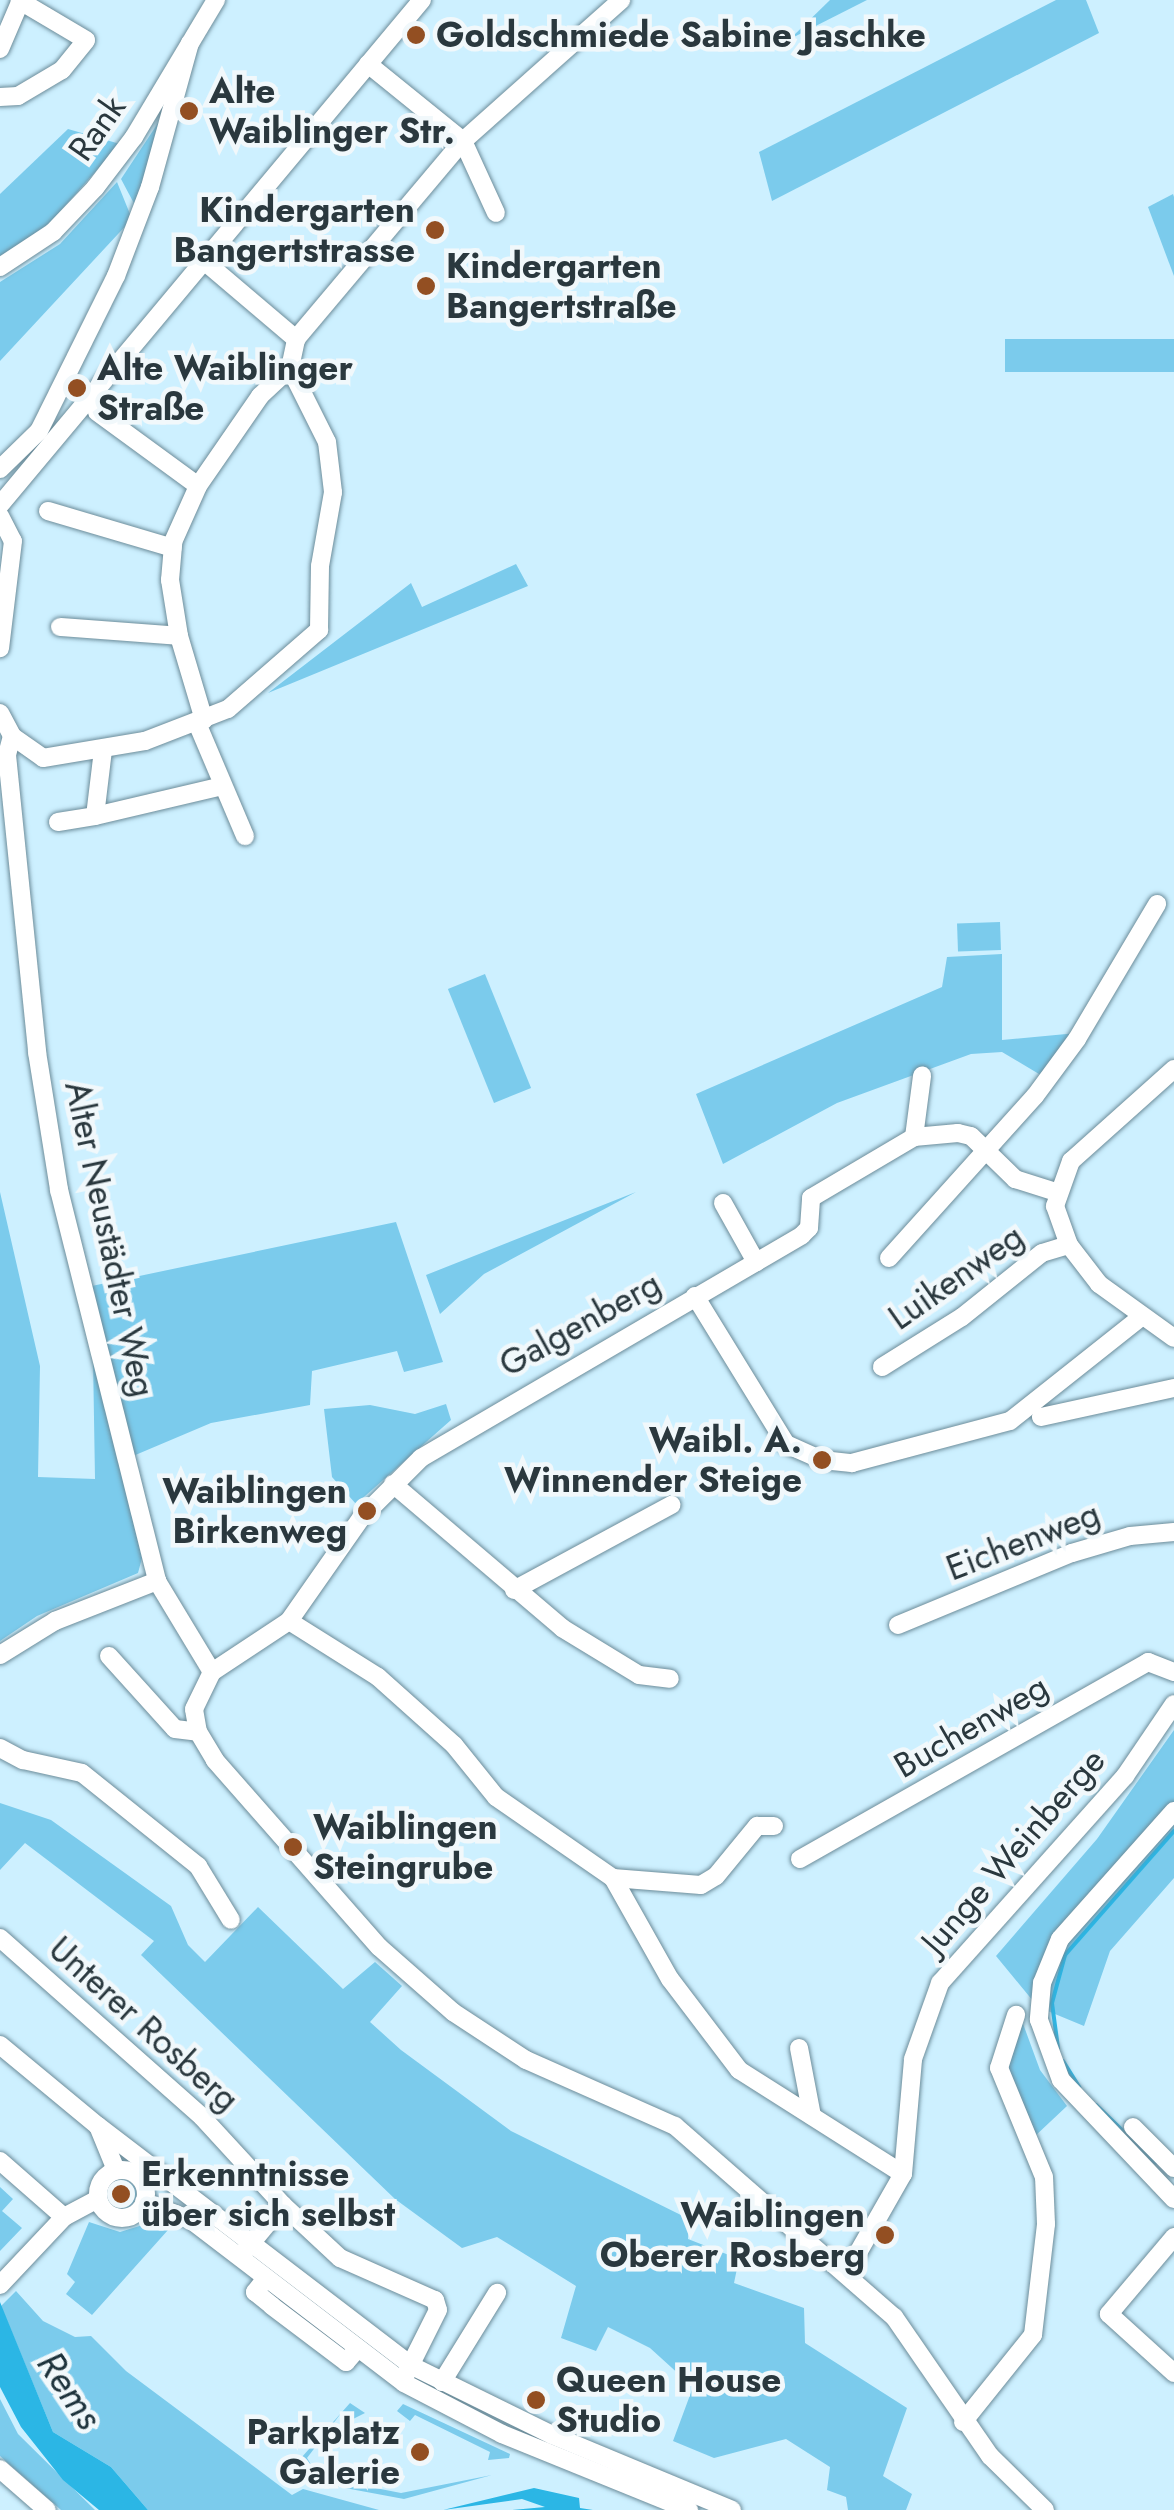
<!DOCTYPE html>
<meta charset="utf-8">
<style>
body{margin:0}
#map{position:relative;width:1174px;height:2510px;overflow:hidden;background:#cdf0ff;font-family:Jost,sans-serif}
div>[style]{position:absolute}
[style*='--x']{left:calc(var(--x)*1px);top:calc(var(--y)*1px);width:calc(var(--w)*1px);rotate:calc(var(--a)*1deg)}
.green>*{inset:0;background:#7bcbec;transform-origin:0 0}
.round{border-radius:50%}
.water>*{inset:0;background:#2bb6e5}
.stream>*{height:4px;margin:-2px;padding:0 2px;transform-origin:2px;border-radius:2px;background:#2bb6e5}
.roads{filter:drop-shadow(0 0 2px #6c8c9a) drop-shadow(0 0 2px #6c8c9a)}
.minor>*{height:18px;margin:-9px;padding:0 9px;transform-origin:9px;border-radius:9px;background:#fff}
.minor>.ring{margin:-9px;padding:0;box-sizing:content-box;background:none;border:18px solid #fff;border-radius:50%}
.dots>*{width:28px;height:28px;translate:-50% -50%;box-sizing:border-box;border:5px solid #f1f8fb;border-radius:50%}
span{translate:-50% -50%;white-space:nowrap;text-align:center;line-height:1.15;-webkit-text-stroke:9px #f1f8fb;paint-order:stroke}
.poi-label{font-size:35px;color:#2a383e;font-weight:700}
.left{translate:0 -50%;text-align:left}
.right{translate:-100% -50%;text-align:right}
.street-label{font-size:35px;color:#2a383e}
.water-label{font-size:38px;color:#1e333c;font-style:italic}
</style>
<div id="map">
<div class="green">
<div style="clip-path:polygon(830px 0,867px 0,790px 39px)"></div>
<div style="clip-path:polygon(1056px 0,1086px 0,1099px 33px,772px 201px,759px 152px)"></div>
<div style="clip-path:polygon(166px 111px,137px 209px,121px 179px)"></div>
<div style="clip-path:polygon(68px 129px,120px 144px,48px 225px,0 261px,0 194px)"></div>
<div style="clip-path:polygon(117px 182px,132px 219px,0 361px,0 282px,60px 244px)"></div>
<div style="clip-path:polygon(1173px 194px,1174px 197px,1174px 276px,1148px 207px)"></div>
<div style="left:1174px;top:339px;width:33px;height:169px;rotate:90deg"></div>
<div style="clip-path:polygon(516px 564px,528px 586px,268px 693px,411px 583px,422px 607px)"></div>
<div style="left:1000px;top:922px;width:28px;height:43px;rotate:88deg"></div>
<div style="clip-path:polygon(1002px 954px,1002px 1040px,1077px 1033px,1044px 1077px,1002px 1052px,971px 1054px,837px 1103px,723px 1164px,696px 1094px,942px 987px,947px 957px)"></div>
<div style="left:485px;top:974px;width:123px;height:40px;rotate:68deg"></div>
<div style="clip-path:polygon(0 1192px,40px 1366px,38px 1477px,95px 1479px,93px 1358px,142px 1558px,138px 1573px,37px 1616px,0 1641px)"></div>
<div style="clip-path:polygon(636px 1192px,484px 1274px,440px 1314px,426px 1275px)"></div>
<div style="clip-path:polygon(396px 1222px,443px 1362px,404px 1372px,397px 1351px,312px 1371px,310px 1405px,211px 1423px,133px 1456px,87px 1287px)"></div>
<div style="clip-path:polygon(446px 1404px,451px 1420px,356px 1504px,332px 1477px,324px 1409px,370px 1405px,415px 1414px)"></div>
<div style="clip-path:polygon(1174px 1730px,1174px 1878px,1110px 1951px,1084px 2026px,1038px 2007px,996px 1956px,1097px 1839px)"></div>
<div style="clip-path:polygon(0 1803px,51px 1820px,171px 1906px,188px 1945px,205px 1962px,258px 1907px,343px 1989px,375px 1962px,402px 1986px,370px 2022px,401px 2050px,511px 2131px,689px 2219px,688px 2239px,739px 2259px,734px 2283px,804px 2308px,805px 2343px,907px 2408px,883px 2476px,912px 2494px,906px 2510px,848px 2510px,846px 2497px,827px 2490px,830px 2467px,786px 2439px,714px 2458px,673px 2441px,693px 2387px,650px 2348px,608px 2327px,596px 2351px,561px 2338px,576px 2286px,497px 2237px,462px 2248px,395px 2199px,141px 1955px,154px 1941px,25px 1843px,0 1870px)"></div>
<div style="clip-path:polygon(1022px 2021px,1040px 2070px,1067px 2106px,1034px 2137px,1007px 2071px)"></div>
<div class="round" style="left:108px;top:2180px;width:28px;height:28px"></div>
<div style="clip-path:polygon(0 2187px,13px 2199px,2px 2211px,22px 2228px,0 2251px)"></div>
<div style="clip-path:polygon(89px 2222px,120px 2232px,149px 2223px,168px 2230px,92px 2315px,66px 2294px,75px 2282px,67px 2274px)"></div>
<div style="clip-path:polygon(16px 2291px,43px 2321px,75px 2337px,91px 2336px,126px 2371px,292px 2495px,303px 2489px,379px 2510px,148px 2510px,111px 2467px,53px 2432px,1px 2306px)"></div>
<div style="clip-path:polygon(0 2399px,18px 2434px,95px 2510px,61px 2510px,0 2456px)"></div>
<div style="clip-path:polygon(350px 2403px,365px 2413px,353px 2419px,342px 2412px,307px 2458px,319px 2477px,401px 2493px,492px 2475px,404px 2499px,302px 2480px,293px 2467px)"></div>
<div style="clip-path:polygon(403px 2404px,510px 2454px,509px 2458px,488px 2460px,490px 2452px,415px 2415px,410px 2421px,397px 2411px)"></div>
</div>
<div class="water">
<div style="clip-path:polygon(0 2302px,53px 2432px,111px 2467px,148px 2510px,99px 2510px,63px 2480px,21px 2427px,0 2387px)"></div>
<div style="clip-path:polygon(534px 2488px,579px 2498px,580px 2508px,593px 2510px,512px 2510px,545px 2507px,522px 2499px,443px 2510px)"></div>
</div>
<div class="stream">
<div style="--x:1058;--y:2048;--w:45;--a:-97.6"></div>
<div style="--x:1052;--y:2003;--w:50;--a:-74.8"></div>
<div style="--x:1065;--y:1955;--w:165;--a:-48.7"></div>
<div style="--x:1063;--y:2061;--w:31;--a:58"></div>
<div style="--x:1096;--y:2105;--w:83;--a:44"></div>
</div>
<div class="roads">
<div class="minor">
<div style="--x:0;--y:49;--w:53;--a:-66.8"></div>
<div style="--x:368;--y:64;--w:122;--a:39"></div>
<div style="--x:463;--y:141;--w:79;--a:65.4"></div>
<div style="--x:0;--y:97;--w:18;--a:-3"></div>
<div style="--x:18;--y:96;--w:51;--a:-30.6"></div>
<div style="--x:62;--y:70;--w:38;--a:-51"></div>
<div style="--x:86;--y:40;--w:77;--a:-149.4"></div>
<div style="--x:204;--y:261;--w:121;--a:40.3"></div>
<div style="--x:0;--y:267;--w:64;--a:-33.4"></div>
<div style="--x:53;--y:232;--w:61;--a:-46.3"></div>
<div style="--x:95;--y:188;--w:64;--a:-52.6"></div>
<div style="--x:134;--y:137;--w:160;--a:-59.1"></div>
<div style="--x:97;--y:412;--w:125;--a:36.2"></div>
<div style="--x:0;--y:469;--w:54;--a:-44.3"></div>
<div style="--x:39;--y:431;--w:173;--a:-63.6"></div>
<div style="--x:116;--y:276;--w:95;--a:-69.1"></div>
<div style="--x:150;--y:187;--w:149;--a:-74.5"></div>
<div style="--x:0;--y:505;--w:658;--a:-50.12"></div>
<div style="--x:48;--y:511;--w:130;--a:16.5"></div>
<div style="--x:0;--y:516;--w:28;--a:63"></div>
<div style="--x:13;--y:541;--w:108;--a:96.9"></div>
<div style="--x:60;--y:627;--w:119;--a:4.3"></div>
<div style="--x:0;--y:713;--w:26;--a:62"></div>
<div style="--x:12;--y:736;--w:38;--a:35"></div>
<div style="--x:43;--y:758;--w:103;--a:-9.5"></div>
<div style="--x:145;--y:741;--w:89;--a:-21.1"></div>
<div style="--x:228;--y:709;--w:121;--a:-41"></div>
<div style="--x:319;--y:630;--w:64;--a:-89.1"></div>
<div style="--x:320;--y:566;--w:75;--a:-80"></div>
<div style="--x:333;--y:492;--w:50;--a:-96.8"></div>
<div style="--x:327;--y:442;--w:83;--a:-116.6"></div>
<div style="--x:290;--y:368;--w:30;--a:-78"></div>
<div style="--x:296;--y:339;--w:259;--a:-49.9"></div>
<div style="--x:463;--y:141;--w:212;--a:-41.7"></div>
<div style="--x:204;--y:720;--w:88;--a:-106.6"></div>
<div style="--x:179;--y:636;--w:57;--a:-99.1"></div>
<div style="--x:170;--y:580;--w:38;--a:-85"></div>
<div style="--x:173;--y:542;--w:61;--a:-65.9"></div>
<div style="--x:198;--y:486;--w:109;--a:-55.4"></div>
<div style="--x:260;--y:396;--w:41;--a:-43"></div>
<div style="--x:197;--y:723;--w:123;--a:67"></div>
<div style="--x:12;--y:736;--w:20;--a:105"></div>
<div style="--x:7;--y:755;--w:299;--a:84.2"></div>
<div style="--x:37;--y:1052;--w:140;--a:80.9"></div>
<div style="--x:59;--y:1190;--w:403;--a:75.9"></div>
<div style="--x:157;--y:1581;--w:106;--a:58.9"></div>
<div style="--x:103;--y:750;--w:66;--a:96.9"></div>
<div style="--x:95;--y:816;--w:131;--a:-13.2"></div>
<div style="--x:58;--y:822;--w:37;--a:-9"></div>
<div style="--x:1174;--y:1069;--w:138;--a:138.2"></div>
<div style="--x:1071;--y:1161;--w:48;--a:109.6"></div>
<div style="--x:1055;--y:1206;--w:41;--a:70.3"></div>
<div style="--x:1069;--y:1245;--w:49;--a:52.4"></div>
<div style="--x:1099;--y:1284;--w:92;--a:35.8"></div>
<div style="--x:914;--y:1137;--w:62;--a:-82.5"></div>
<div style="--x:723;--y:1203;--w:68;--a:60.8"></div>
<div style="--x:889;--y:1258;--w:218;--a:-48"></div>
<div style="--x:1035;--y:1096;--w:71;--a:-53.6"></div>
<div style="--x:1077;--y:1039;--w:157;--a:-59.3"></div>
<div style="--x:695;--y:1296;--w:174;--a:58.4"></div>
<div style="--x:786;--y:1444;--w:39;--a:24"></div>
<div style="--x:822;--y:1460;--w:30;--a:6"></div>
<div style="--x:852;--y:1463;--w:163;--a:-14.9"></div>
<div style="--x:1010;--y:1421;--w:167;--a:-38.4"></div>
<div style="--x:882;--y:1367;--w:94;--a:-32"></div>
<div style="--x:962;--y:1317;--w:102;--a:-38.7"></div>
<div style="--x:1042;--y:1253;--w:28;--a:-17"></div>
<div style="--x:1041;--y:1417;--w:136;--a:-12.3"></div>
<div style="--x:393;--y:1484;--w:222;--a:40.4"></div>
<div style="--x:562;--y:1628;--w:90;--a:31.4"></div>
<div style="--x:639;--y:1675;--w:31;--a:7"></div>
<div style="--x:514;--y:1590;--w:179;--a:-28.4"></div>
<div style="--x:289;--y:1621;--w:105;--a:32.2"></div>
<div style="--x:378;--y:1677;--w:102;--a:41.8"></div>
<div style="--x:454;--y:1745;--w:67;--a:51.1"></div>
<div style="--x:496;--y:1797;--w:142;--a:34.7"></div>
<div style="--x:613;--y:1878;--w:116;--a:60.6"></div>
<div style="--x:670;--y:1979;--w:114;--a:52.8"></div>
<div style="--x:739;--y:2070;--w:194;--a:32.4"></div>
<div style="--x:898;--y:1625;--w:188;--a:-22.5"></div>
<div style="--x:1072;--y:1553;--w:60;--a:-16.3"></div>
<div style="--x:1130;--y:1536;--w:44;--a:-5.2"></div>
<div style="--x:0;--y:1655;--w:65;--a:-31.7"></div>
<div style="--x:55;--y:1621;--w:110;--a:-21.4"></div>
<div style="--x:109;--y:1656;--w:98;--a:47.9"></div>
<div style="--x:175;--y:1729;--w:23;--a:7"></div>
<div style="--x:0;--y:1748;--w:26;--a:28"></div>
<div style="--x:23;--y:1760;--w:60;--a:12.4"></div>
<div style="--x:82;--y:1773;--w:149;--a:38.7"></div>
<div style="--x:198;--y:1866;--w:63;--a:58.6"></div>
<div style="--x:1174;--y:1811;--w:171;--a:131.7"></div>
<div style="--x:1060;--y:1939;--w:48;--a:112.2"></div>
<div style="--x:1042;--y:1983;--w:37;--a:95"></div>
<div style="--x:1039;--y:2020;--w:64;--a:69.9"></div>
<div style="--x:1061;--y:2080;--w:164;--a:46.5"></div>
<div style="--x:800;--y:1859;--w:400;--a:-29.5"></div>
<div style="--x:1148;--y:1662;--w:28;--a:21"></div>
<div style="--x:613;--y:1878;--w:88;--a:4.5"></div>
<div style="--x:701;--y:1885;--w:17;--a:-31"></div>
<div style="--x:716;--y:1876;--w:65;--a:-50.6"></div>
<div style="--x:757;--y:1826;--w:17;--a:0"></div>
<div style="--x:0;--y:1938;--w:270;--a:41.5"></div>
<div style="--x:202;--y:2117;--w:120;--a:47.4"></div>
<div style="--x:283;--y:2205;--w:62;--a:129.8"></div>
<div style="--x:0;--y:2045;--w:127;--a:39.6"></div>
<div style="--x:98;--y:2126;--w:48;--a:67.8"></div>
<div style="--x:799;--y:2048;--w:69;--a:79.2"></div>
<div style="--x:98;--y:2126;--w:395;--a:37.4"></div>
<div style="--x:412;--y:2366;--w:156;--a:26.2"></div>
<div style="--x:552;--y:2435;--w:195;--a:22.6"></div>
<div style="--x:1133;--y:2127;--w:58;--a:45"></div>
<div style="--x:0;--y:2161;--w:85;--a:41.2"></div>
<div class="ring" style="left:98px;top:2170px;width:30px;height:30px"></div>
<div style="--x:144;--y:2202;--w:50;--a:21"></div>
<div style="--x:191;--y:2220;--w:268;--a:37.4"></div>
<div style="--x:404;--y:2383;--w:110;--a:27.5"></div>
<div style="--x:502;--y:2434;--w:202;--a:22.1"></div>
<div style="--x:283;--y:2205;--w:78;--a:42.9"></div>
<div style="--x:340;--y:2258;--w:104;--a:23.9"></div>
<div style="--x:435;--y:2300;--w:10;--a:73"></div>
<div style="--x:438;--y:2310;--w:72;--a:116.6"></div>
<div style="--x:1174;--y:2237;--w:101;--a:130.2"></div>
<div style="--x:1109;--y:2314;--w:88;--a:42.2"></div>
<div style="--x:847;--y:2272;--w:113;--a:-60.3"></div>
<div style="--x:903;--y:2174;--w:115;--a:-85"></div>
<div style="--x:913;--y:2059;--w:81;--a:-70.4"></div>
<div style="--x:940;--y:1983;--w:278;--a:-48.2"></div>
<div style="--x:1125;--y:1776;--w:87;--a:-55.8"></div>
<div style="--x:266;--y:2278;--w:18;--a:128"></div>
<div style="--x:255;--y:2292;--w:22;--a:39"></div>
<div style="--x:272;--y:2306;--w:93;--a:37.1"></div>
<div style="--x:346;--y:2362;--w:18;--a:-49"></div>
<div style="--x:0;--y:2285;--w:93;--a:-46.7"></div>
<div style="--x:64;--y:2217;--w:38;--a:-28"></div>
<div style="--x:442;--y:2382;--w:105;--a:-58.3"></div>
<div style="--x:963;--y:2422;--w:112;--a:-51.2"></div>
<div style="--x:1033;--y:2335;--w:112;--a:-83.3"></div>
<div style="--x:1046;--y:2224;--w:47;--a:-92.4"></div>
<div style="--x:1044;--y:2177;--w:118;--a:-112.4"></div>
<div style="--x:999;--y:2068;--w:56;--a:-72.2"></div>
<div style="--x:0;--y:2469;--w:62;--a:41.1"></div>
<div style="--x:1045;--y:2510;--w:77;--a:-135.5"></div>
<div style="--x:990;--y:2456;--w:169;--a:-124.6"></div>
<div style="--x:894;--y:2317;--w:291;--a:-138.9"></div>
<div style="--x:675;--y:2126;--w:163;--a:-156.1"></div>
<div style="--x:526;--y:2060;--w:87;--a:-146.7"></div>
<div style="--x:453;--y:2012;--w:98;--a:-138.7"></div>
<div style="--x:379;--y:1947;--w:249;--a:-131.3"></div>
<div style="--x:215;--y:1760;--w:33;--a:-121"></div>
<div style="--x:198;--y:1732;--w:23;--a:-100"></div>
<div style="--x:194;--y:1709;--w:41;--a:-64.1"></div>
<div style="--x:212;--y:1672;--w:92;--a:-33.5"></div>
<div style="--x:289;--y:1621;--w:126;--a:-55"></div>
<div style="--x:361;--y:1518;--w:85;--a:-45"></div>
<div style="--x:421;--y:1458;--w:441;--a:-30.3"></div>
<div style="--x:802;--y:1235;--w:10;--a:-45"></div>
<div style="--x:809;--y:1228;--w:30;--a:-86"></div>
<div style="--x:811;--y:1198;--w:120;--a:-30.6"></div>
<div style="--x:914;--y:1137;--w:44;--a:-5.2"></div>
<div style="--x:958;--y:1133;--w:13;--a:13"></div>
<div style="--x:971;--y:1136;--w:62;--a:44.3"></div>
<div style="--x:1015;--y:1179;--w:43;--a:17.6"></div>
</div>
</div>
<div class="dots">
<div style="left:416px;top:35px;background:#934f22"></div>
<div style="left:189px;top:111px;background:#934f22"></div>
<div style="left:435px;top:230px;background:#934f22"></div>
<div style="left:426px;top:286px;background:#934f22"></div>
<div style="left:77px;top:388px;background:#934f22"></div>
<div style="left:822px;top:1460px;background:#934f22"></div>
<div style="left:367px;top:1511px;background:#934f22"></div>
<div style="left:293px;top:1847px;background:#934f22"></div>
<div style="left:121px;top:2194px;background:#934f22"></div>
<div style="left:885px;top:2235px;background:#934f22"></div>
<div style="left:536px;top:2400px;background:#934f22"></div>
<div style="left:420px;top:2452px;background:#934f22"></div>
</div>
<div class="poi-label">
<span class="left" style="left:436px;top:35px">Goldschmiede Sabine Jaschke</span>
<span class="left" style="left:209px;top:111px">Alte<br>Waiblinger Str.</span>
<span class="right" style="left:415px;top:230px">Kindergarten<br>Bangertstrasse</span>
<span class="left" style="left:446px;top:286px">Kindergarten<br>Bangertstraße</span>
<span class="left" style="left:97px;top:388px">Alte Waiblinger<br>Straße</span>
<span class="right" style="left:802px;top:1460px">Waibl. A.<br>Winnender Steige</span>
<span class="right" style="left:347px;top:1511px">Waiblingen<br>Birkenweg</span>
<span class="left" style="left:313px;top:1847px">Waiblingen<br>Steingrube</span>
<span class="left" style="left:141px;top:2194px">Erkenntnisse<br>über sich selbst</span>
<span class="right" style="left:865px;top:2235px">Waiblingen<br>Oberer Rosberg</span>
<span class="left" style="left:556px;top:2400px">Queen House<br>Studio</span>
<span class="right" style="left:400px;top:2452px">Parkplatz<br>Galerie</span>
</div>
<div class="street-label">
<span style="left:97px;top:128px;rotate:-55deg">Rank</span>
<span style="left:110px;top:1239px;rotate:78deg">Alter Neustädter Weg</span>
<span style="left:956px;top:1277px;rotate:-35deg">Luikenweg</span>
<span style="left:580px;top:1324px;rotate:-29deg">Galgenberg</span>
<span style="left:1023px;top:1541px;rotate:-21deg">Eichenweg</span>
<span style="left:971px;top:1726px;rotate:-30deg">Buchenweg</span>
<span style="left:1013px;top:1851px;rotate:-49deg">Junge Weinberge</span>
<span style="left:144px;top:2024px;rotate:42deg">Unterer Rosberg</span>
</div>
<div class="water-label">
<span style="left:70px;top:2390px;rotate:56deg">Rems</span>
</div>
</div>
